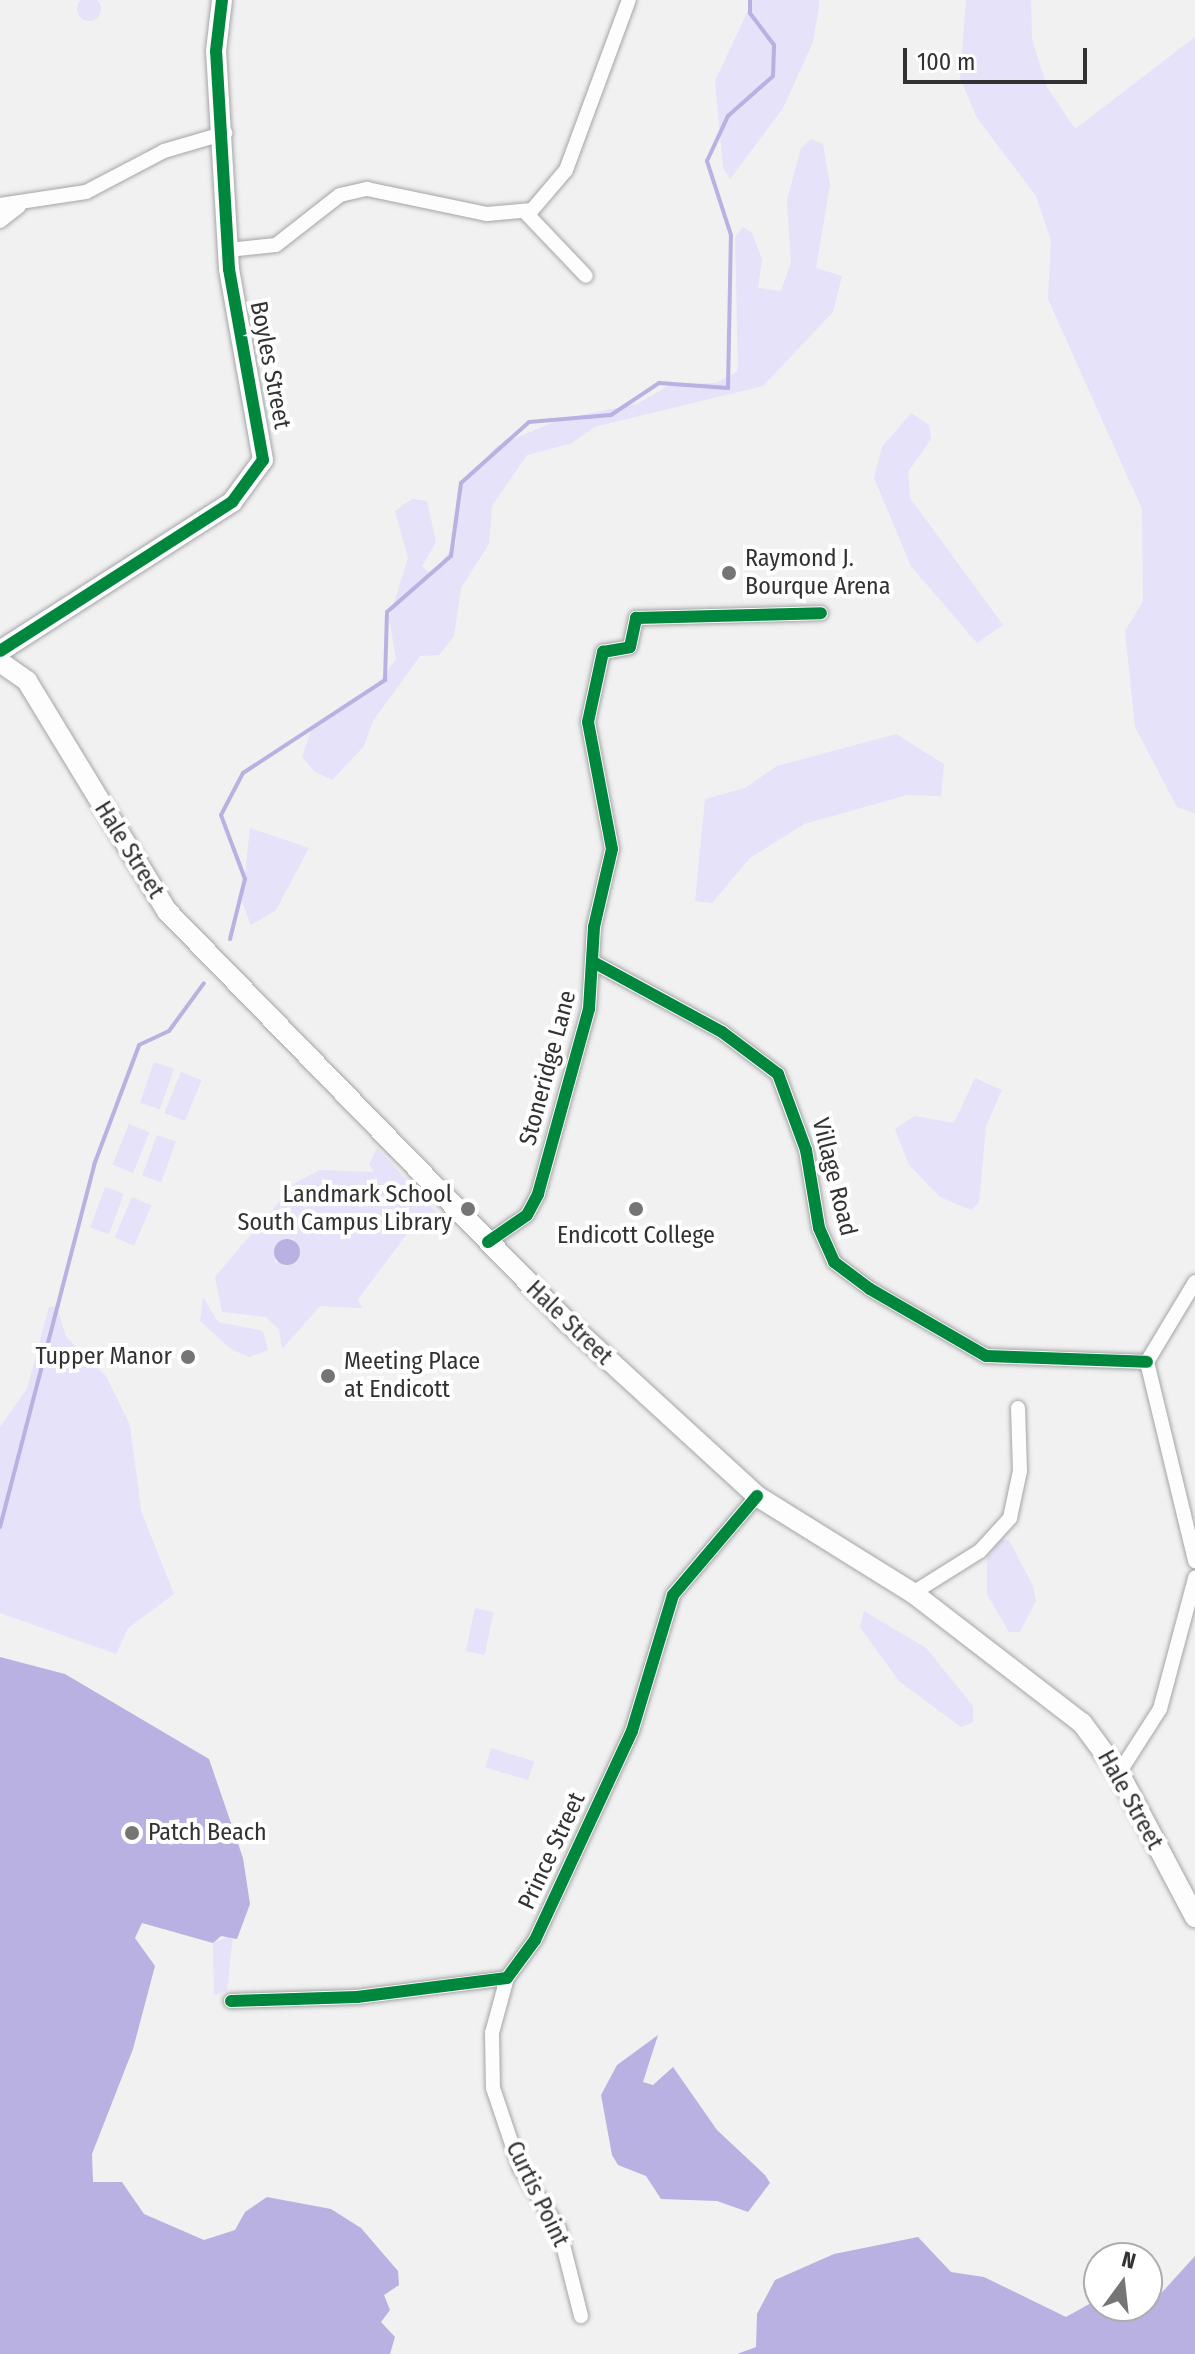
<!DOCTYPE html>
<style>
body{margin:0}
#map{position:relative;width:1195px;height:2354px;overflow:hidden;background:#f1f1f2;font-family:"Fira Sans Condensed",sans-serif}
div>[style]{position:absolute}
[style*='--x']{left:calc(var(--x)*1px);top:calc(var(--y)*1px);width:calc(var(--w)*1px);rotate:calc(var(--a)*1deg)}
.green>*{inset:0;background:#e5e2f9;transform-origin:0 0}
.round{border-radius:50%}
.water>*{inset:0;background:#b9b1e1}
.stream>*{height:4px;margin:-2px;padding:0 2px;transform-origin:2px;border-radius:2px;background:#b9b1e1}
.roads{filter:drop-shadow(0 0 2px #a5a5a6) drop-shadow(0 0 2px #a5a5a6)}
.street>*{height:14px;margin:-7px;padding:0 7px;transform-origin:7px;border-radius:7px;background:#fdfdfd}
.secondary>*{height:20px;margin:-10px;padding:0 10px;transform-origin:10px;border-radius:10px;background:#fdfdfd}
.cycleway>*{height:12px;margin:-6px;padding:0 6px;transform-origin:6px;border-radius:6px;background:#00873e}
.dots>*{width:22px;height:22px;translate:-50% -50%;box-sizing:border-box;border:4px solid #fff;border-radius:50%}
span{translate:-50% -50%;white-space:nowrap;text-align:center;line-height:1.15;-webkit-text-stroke:8px #fff;paint-order:stroke}
.street-label{font-size:24px;color:#323234}
.poi-label{font-size:24px;color:#323234}
.left{translate:0 -50%;text-align:left}
.right{translate:-100% -50%;text-align:right}
.north{position:absolute;left:1083px;top:2242px;width:80px;height:80px;box-sizing:border-box;background:#fff;border:2px solid #adadae;border-radius:50%;rotate:15deg;font-size:22px;font-weight:700;line-height:32px;text-align:center;color:#323234}
.north::after{content:'';display:block;margin:auto;width:28px;height:36px;background:#757576;clip-path:polygon(50% 0,100% 100%,50% 72%,0 100%)}
.scale{position:absolute;left:903px;top:48px;width:184px;height:36px;box-sizing:border-box;border:4px solid #323234;border-top:0;padding-left:10px;font-size:24px;line-height:28px;white-space:nowrap;color:#323234;-webkit-text-stroke:6px #fff;paint-order:stroke}
</style>
<div id="map">
<div class="green">
<div class="round" style="left:77px;top:-3px;width:24px;height:24px"></div>
<div style="clip-path:polygon(753px 0,819px 0,819px 6px,813px 42px,783px 108px,730px 179px,723px 167px,715px 81px)"></div>
<div style="clip-path:polygon(966px 0,1031px 0,1032px 39px,1047px 87px,1075px 129px,1195px 37px,1195px 813px,1177px 807px,1135px 727px,1125px 631px,1143px 601px,1142px 509px,1048px 299px,1051px 240px,1036px 196px,977px 118px,960px 78px)"></div>
<div style="clip-path:polygon(811px 139px,823px 144px,830px 185px,816px 268px,842px 276px,833px 312px,763px 386px,594px 427px,572px 443px,527px 455px,492px 506px,489px 544px,461px 588px,454px 636px,439px 655px,420px 656px,373px 721px,364px 746px,332px 780px,315px 772px,302px 757px,312px 727px,380px 681px,396px 659px,389px 618px,408px 558px,395px 511px,412px 499px,427px 501px,436px 542px,422px 566px,431px 575px,456px 543px,458px 488px,497px 446px,561px 419px,637px 404px,671px 384px,716px 383px,738px 371px,735px 237px,743px 227px,752px 233px,762px 259px,758px 288px,781px 291px,791px 263px,787px 200px,801px 148px)"></div>
<div style="clip-path:polygon(911px 413px,929px 425px,931px 439px,908px 472px,910px 498px,1003px 625px,977px 643px,911px 566px,874px 478px,882px 447px)"></div>
<div style="clip-path:polygon(896px 734px,944px 764px,941px 796px,907px 795px,804px 824px,750px 858px,712px 903px,695px 901px,705px 799px,745px 788px,777px 766px)"></div>
<div style="clip-path:polygon(250px 828px,309px 848px,276px 910px,251px 925px,242px 902px)"></div>
<div style="left:154px;top:1062px;width:21px;height:43px;rotate:19deg"></div>
<div style="left:181px;top:1072px;width:22px;height:44px;rotate:22deg"></div>
<div style="clip-path:polygon(975px 1078px,1002px 1090px,986px 1126px,979px 1203px,971px 1210px,940px 1197px,909px 1165px,895px 1129px,915px 1116px,954px 1123px)"></div>
<div style="left:129px;top:1124px;width:22px;height:44px;rotate:22deg"></div>
<div style="left:157px;top:1135px;width:20px;height:43px;rotate:20deg"></div>
<div style="clip-path:polygon(evenodd,377px 1148px,439px 1215px,428px 1225px,419px 1218px,358px 1299px,362px 1308px,320px 1306px,282px 1349px,279px 1330px,266px 1317px,222px 1312px,215px 1277px,295px 1183px,320px 1170px,374px 1172px,369px 1164px,377px 1148px,293px 1238px,299px 1257px,275px 1263px,277px 1243px,293px 1238px)"></div>
<div style="left:105px;top:1187px;width:20px;height:43px;rotate:20deg"></div>
<div style="left:132px;top:1197px;width:21px;height:44px;rotate:23deg"></div>
<div style="clip-path:polygon(203px 1297px,218px 1322px,263px 1331px,268px 1350px,249px 1357px,231px 1349px,200px 1321px)"></div>
<div style="clip-path:polygon(49px 1307px,57px 1307px,66px 1337px,106px 1376px,130px 1425px,141px 1511px,174px 1594px,128px 1628px,116px 1654px,0 1613px,0 1427px,27px 1389px)"></div>
<div style="clip-path:polygon(999px 1540px,1009px 1540px,1033px 1586px,1036px 1601px,1020px 1632px,1009px 1632px,987px 1594px,987px 1558px)"></div>
<div style="left:475px;top:1608px;width:19px;height:44px;rotate:12deg"></div>
<div style="clip-path:polygon(864px 1611px,926px 1648px,973px 1706px,973px 1722px,961px 1727px,899px 1681px,860px 1627px)"></div>
<div style="left:491px;top:1748px;width:45px;height:20px;rotate:17deg"></div>
<div style="clip-path:polygon(233px 1935px,227px 1991px,214px 1995px,213px 1943px)"></div>
</div>
<div class="water">
<div class="round" style="left:274px;top:1239px;width:26px;height:26px"></div>
<div style="clip-path:polygon(0 1657px,65px 1674px,209px 1759px,243px 1858px,250px 1904px,237px 1939px,221px 1936px,213px 1943px,142px 1923px,135px 1938px,155px 1966px,133px 2049px,92px 2154px,93px 2182px,122px 2182px,144px 2214px,204px 2240px,235px 2230px,245px 2212px,267px 2197px,331px 2209px,361px 2228px,398px 2271px,399px 2285px,384px 2295px,390px 2310px,381px 2322px,395px 2337px,390px 2354px,0 2354px)"></div>
<div style="clip-path:polygon(658px 2035px,643px 2082px,653px 2085px,673px 2067px,717px 2130px,765px 2175px,770px 2183px,748px 2212px,717px 2201px,661px 2199px,646px 2176px,618px 2165px,612px 2155px,601px 2095px,617px 2065px)"></div>
<div style="clip-path:polygon(918px 2237px,951px 2272px,984px 2277px,1066px 2317px,1098px 2299px,1099px 2306px,1146px 2310px,1195px 2256px,1195px 2354px,737px 2354px,756px 2347px,757px 2314px,775px 2280px,834px 2254px)"></div>
</div>
<div class="stream">
<div style="--x:230;--y:939;--w:62;--a:-76"></div>
<div style="--x:245;--y:879;--w:68;--a:-110.6"></div>
<div style="--x:221;--y:815;--w:47;--a:-62.4"></div>
<div style="--x:243;--y:773;--w:170;--a:-33.2"></div>
<div style="--x:385;--y:680;--w:68;--a:-88.3"></div>
<div style="--x:387;--y:612;--w:85;--a:-41.2"></div>
<div style="--x:451;--y:556;--w:74;--a:-82.2"></div>
<div style="--x:461;--y:483;--w:91;--a:-41.9"></div>
<div style="--x:529;--y:422;--w:82;--a:-4.9"></div>
<div style="--x:611;--y:415;--w:58;--a:-33.7"></div>
<div style="--x:659;--y:383;--w:69;--a:4.1"></div>
<div style="--x:728;--y:388;--w:153;--a:-88.9"></div>
<div style="--x:731;--y:235;--w:78;--a:-108"></div>
<div style="--x:707;--y:161;--w:50;--a:-65"></div>
<div style="--x:728;--y:116;--w:60;--a:-41.6"></div>
<div style="--x:773;--y:76;--w:31;--a:-88"></div>
<div style="--x:774;--y:45;--w:40;--a:-127"></div>
<div style="--x:750;--y:13;--w:13;--a:-90"></div>
<div style="--x:0;--y:1527;--w:374;--a:-75.4"></div>
<div style="--x:94;--y:1165;--w:128;--a:-69.4"></div>
<div style="--x:139;--y:1045;--w:33;--a:-25"></div>
<div style="--x:169;--y:1031;--w:59;--a:-53.9"></div>
</div>
<div class="roads">
<div class="street">
<div style="--x:0;--y:205;--w:87;--a:-8.6"></div>
<div style="--x:86;--y:192;--w:88;--a:-27.7"></div>
<div style="--x:164;--y:151;--w:64;--a:-16.4"></div>
<div style="--x:525;--y:212;--w:88;--a:46.4"></div>
<div style="--x:0;--y:221;--w:24;--a:-38"></div>
<div style="--x:228;--y:250;--w:48;--a:-5.9"></div>
<div style="--x:276;--y:245;--w:81;--a:-38"></div>
<div style="--x:340;--y:195;--w:28;--a:-13"></div>
<div style="--x:367;--y:189;--w:123;--a:11.8"></div>
<div style="--x:487;--y:214;--w:45;--a:-5.1"></div>
<div style="--x:532;--y:210;--w:52;--a:-49.6"></div>
<div style="--x:566;--y:170;--w:181;--a:-69.7"></div>
<div style="--x:595;--y:963;--w:145;--a:28.5"></div>
<div style="--x:722;--y:1032;--w:70;--a:36.9"></div>
<div style="--x:778;--y:1074;--w:81;--a:69.8"></div>
<div style="--x:806;--y:1150;--w:79;--a:80.5"></div>
<div style="--x:819;--y:1228;--w:37;--a:66"></div>
<div style="--x:834;--y:1262;--w:45;--a:36.9"></div>
<div style="--x:870;--y:1289;--w:134;--a:30"></div>
<div style="--x:986;--y:1356;--w:161;--a:2.1"></div>
<div style="--x:488;--y:1242;--w:47;--a:-34.7"></div>
<div style="--x:527;--y:1215;--w:24;--a:-62"></div>
<div style="--x:538;--y:1194;--w:192;--a:-74.6"></div>
<div style="--x:589;--y:1009;--w:82;--a:-86.5"></div>
<div style="--x:594;--y:927;--w:80;--a:-77"></div>
<div style="--x:612;--y:849;--w:129;--a:-100.7"></div>
<div style="--x:588;--y:722;--w:72;--a:-77.9"></div>
<div style="--x:603;--y:652;--w:27;--a:-10"></div>
<div style="--x:630;--y:647;--w:30;--a:-78"></div>
<div style="--x:636;--y:618;--w:185;--a:-1.5"></div>
<div style="--x:1195;--y:1282;--w:93;--a:121"></div>
<div style="--x:1147;--y:1362;--w:205;--a:76.4"></div>
<div style="--x:913;--y:1593;--w:79;--a:-32.1"></div>
<div style="--x:980;--y:1551;--w:45;--a:-47.7"></div>
<div style="--x:1010;--y:1518;--w:48;--a:-78"></div>
<div style="--x:1020;--y:1471;--w:63;--a:-91.8"></div>
<div style="--x:1119;--y:1773;--w:76;--a:-57.4"></div>
<div style="--x:1160;--y:1709;--w:136;--a:-75"></div>
<div style="--x:507;--y:1978;--w:57;--a:105.3"></div>
<div style="--x:492;--y:2033;--w:55;--a:89"></div>
<div style="--x:493;--y:2088;--w:84;--a:71.4"></div>
<div style="--x:520;--y:2168;--w:72;--a:57.4"></div>
<div style="--x:559;--y:2229;--w:90;--a:75.8"></div>
<div style="--x:231;--y:2001;--w:126;--a:-1.8"></div>
<div style="--x:357;--y:1997;--w:151;--a:-7.2"></div>
<div style="--x:507;--y:1978;--w:47;--a:-53.6"></div>
<div style="--x:535;--y:1940;--w:230;--a:-65.1"></div>
<div style="--x:632;--y:1731;--w:142;--a:-73.2"></div>
<div style="--x:673;--y:1595;--w:130;--a:-49.7"></div>
</div>
<div class="secondary">
<div style="--x:0;--y:651;--w:276;--a:-32.7"></div>
<div style="--x:232;--y:502;--w:52;--a:-53.6"></div>
<div style="--x:263;--y:460;--w:194;--a:-100.1"></div>
<div style="--x:229;--y:269;--w:218;--a:-93.4"></div>
<div style="--x:216;--y:51;--w:51;--a:-83.3"></div>
<div style="--x:0;--y:662;--w:33;--a:35"></div>
<div style="--x:27;--y:681;--w:269;--a:58.7"></div>
<div style="--x:167;--y:911;--w:572;--a:45.78"></div>
<div style="--x:566;--y:1321;--w:259;--a:42.5"></div>
<div style="--x:757;--y:1496;--w:184;--a:31.9"></div>
<div style="--x:913;--y:1593;--w:213;--a:37.6"></div>
<div style="--x:1082;--y:1723;--w:62;--a:53.5"></div>
<div style="--x:1119;--y:1773;--w:163;--a:62.2"></div>
</div>
</div>
<div class="cycleway">
<div style="--x:0;--y:651;--w:276;--a:-32.7"></div>
<div style="--x:232;--y:502;--w:52;--a:-53.6"></div>
<div style="--x:263;--y:460;--w:194;--a:-100.1"></div>
<div style="--x:229;--y:269;--w:218;--a:-93.4"></div>
<div style="--x:216;--y:51;--w:51;--a:-83.3"></div>
<div style="--x:595;--y:963;--w:145;--a:28.5"></div>
<div style="--x:722;--y:1032;--w:70;--a:36.9"></div>
<div style="--x:778;--y:1074;--w:81;--a:69.8"></div>
<div style="--x:806;--y:1150;--w:79;--a:80.5"></div>
<div style="--x:819;--y:1228;--w:37;--a:66"></div>
<div style="--x:834;--y:1262;--w:45;--a:36.9"></div>
<div style="--x:870;--y:1289;--w:134;--a:30"></div>
<div style="--x:986;--y:1356;--w:161;--a:2.1"></div>
<div style="--x:488;--y:1242;--w:47;--a:-34.7"></div>
<div style="--x:527;--y:1215;--w:24;--a:-62"></div>
<div style="--x:538;--y:1194;--w:192;--a:-74.6"></div>
<div style="--x:589;--y:1009;--w:82;--a:-86.5"></div>
<div style="--x:594;--y:927;--w:80;--a:-77"></div>
<div style="--x:612;--y:849;--w:129;--a:-100.7"></div>
<div style="--x:588;--y:722;--w:72;--a:-77.9"></div>
<div style="--x:603;--y:652;--w:27;--a:-10"></div>
<div style="--x:630;--y:647;--w:30;--a:-78"></div>
<div style="--x:636;--y:618;--w:185;--a:-1.5"></div>
<div style="--x:231;--y:2001;--w:126;--a:-1.8"></div>
<div style="--x:357;--y:1997;--w:151;--a:-7.2"></div>
<div style="--x:507;--y:1978;--w:47;--a:-53.6"></div>
<div style="--x:535;--y:1940;--w:230;--a:-65.1"></div>
<div style="--x:632;--y:1731;--w:142;--a:-73.2"></div>
<div style="--x:673;--y:1595;--w:130;--a:-49.7"></div>
</div>
<div class="dots">
<div style="left:729px;top:573px;background:#757576"></div>
<div style="left:468px;top:1209px;background:#757576"></div>
<div style="left:636px;top:1209px;background:#757576"></div>
<div style="left:188px;top:1357px;background:#757576"></div>
<div style="left:328px;top:1376px;background:#757576"></div>
<div style="left:132px;top:1833px;background:#757576"></div>
</div>
<div class="street-label">
<span style="left:270px;top:365px;rotate:79deg">Boyles Street</span>
<span style="left:129px;top:850px;rotate:58deg">Hale Street</span>
<span style="left:548px;top:1068px;rotate:-75deg">Stoneridge Lane</span>
<span style="left:834px;top:1177px;rotate:76deg">Village Road</span>
<span style="left:569px;top:1323px;rotate:44deg">Hale Street</span>
<span style="left:1130px;top:1800px;rotate:61deg">Hale Street</span>
<span style="left:552px;top:1851px;rotate:-65deg">Prince Street</span>
<span style="left:537px;top:2194px;rotate:64deg">Curtis Point</span>
</div>
<div class="poi-label">
<span class="left" style="left:745px;top:573px">Raymond J.<br>Bourque Arena</span>
<span class="right" style="left:452px;top:1209px">Landmark School<br>South Campus Library</span>
<span style="left:636px;top:1236px">Endicott College</span>
<span class="right" style="left:172px;top:1357px">Tupper Manor</span>
<span class="left" style="left:344px;top:1376px">Meeting Place<br>at Endicott</span>
<span class="left" style="left:148px;top:1833px">Patch Beach</span>
</div>
<div class="north">N</div>
<div class="scale">100 m</div>
</div>
